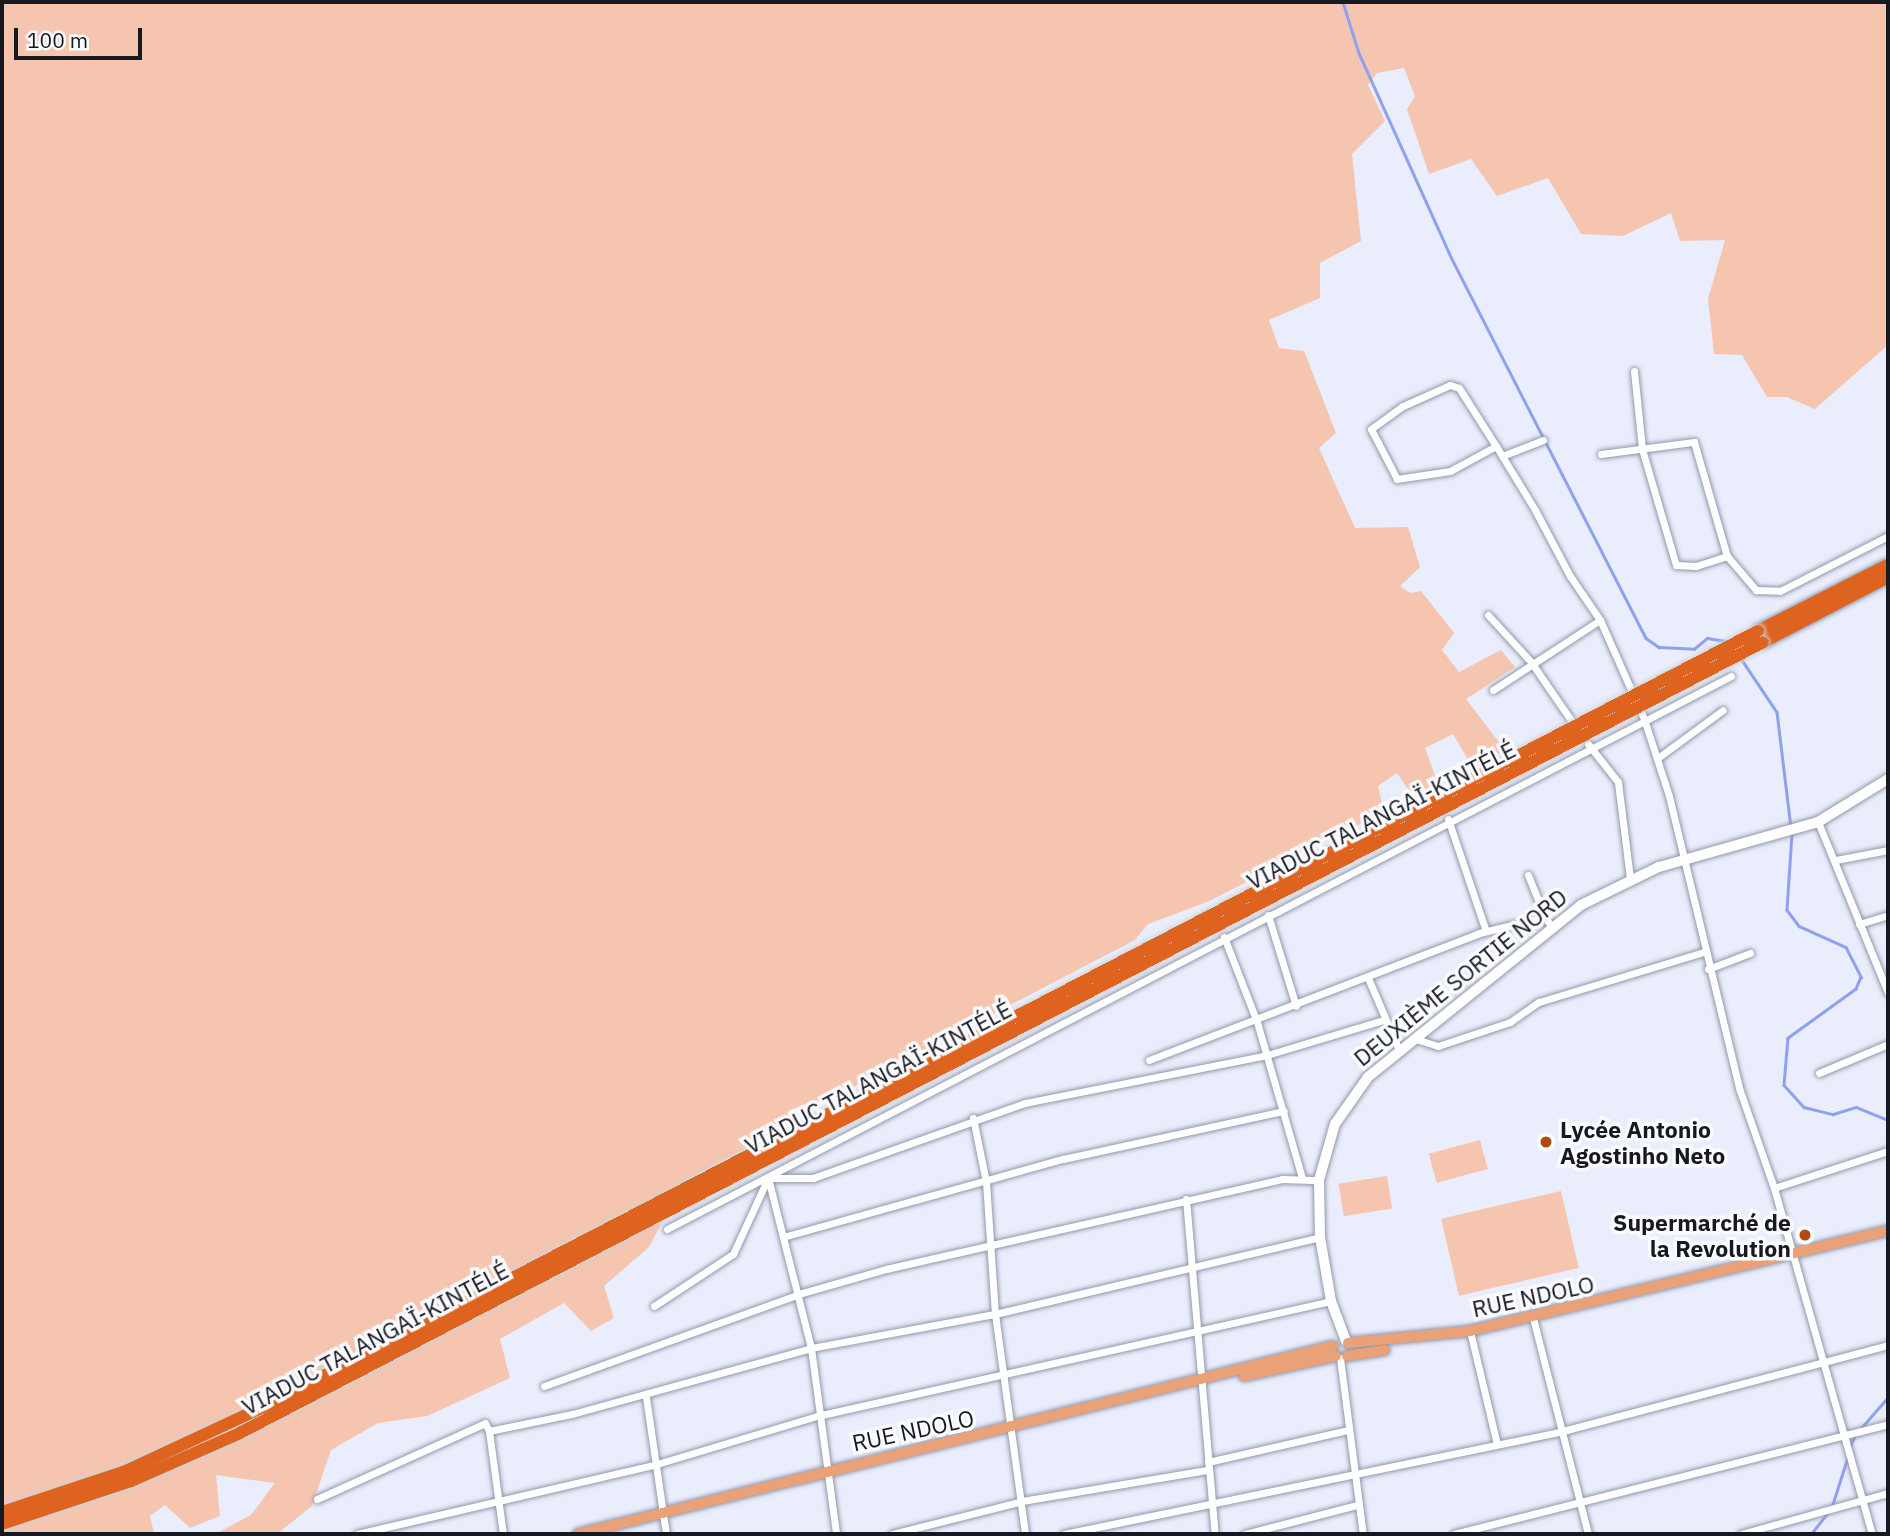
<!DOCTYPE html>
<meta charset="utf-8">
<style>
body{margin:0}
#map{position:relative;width:1890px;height:1536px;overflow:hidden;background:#e9edfc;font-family:"IBM Plex Sans",sans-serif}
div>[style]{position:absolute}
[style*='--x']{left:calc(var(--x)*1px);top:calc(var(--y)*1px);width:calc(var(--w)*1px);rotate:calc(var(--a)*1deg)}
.green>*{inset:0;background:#f5c5b0;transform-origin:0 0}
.stream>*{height:2.5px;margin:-1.25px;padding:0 1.25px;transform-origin:1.25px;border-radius:1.25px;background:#8ea1ef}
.roads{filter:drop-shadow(0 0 2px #9398a9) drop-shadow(0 0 2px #9398a9)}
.street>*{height:7px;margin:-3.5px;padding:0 3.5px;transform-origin:3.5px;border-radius:3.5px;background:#fff}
.secondary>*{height:10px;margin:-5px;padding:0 5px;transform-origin:5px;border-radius:5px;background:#fff}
.primary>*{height:10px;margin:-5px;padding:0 5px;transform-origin:5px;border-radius:5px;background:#eba178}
.highway>*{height:12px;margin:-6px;padding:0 6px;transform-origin:6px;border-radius:6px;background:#dd631e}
.bridges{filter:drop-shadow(0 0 2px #d1d1d2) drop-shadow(0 0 2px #d1d1d2)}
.highway-bridge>*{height:12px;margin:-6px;padding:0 6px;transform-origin:6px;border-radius:6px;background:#dd631e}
.dots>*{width:19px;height:19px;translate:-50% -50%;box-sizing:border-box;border:4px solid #fafbff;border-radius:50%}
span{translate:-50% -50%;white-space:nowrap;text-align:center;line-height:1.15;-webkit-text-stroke:7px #fafbff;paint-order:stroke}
.street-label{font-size:23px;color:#171920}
.poi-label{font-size:23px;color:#171920;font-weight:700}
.left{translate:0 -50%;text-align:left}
.right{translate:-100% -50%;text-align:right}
.frame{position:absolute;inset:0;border:4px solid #171920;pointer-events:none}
.scale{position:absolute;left:14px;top:28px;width:128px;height:32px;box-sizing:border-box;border:4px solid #171920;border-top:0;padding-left:9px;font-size:21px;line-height:24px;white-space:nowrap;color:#171920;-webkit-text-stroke:5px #fafbff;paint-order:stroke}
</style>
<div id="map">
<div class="green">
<div style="clip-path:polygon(2px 2px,1888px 2px,1888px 345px,1815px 409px,1787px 397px,1767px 397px,1742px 355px,1714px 354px,1708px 299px,1725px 240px,1680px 241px,1671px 213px,1623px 236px,1581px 234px,1548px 178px,1497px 196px,1471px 159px,1429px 174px,1407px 109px,1415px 96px,1404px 68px,1377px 73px,1368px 85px,1385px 121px,1352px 154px,1361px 241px,1320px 263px,1320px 298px,1269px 320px,1279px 348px,1304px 351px,1317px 384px,1336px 433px,1319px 448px,1355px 528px,1408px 527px,1420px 567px,1400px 586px,1410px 593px,1421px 591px,1454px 633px,1442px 650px,1459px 672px,1501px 650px,1515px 667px,1466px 699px,1505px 750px,1473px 768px,1453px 734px,1425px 748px,1438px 784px,1414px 798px,1397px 773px,1378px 786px,1384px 812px,1207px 902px,1148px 924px,1135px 940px,836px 1096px,789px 1110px,787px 1127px,684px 1181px,649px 1247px,604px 1286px,614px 1318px,591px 1331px,564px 1303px,500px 1339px,510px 1378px,427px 1416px,378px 1423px,331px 1450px,312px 1506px,277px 1534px,215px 1534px,251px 1515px,275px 1483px,216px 1475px,220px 1516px,190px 1528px,165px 1505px,150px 1516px,154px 1534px,2px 1534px)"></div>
<div style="left:1480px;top:1140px;width:30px;height:53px;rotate:75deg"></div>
<div style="left:1387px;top:1176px;width:33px;height:49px;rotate:81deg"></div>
<div style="left:1561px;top:1191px;width:79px;height:123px;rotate:77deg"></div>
</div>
<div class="stream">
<div style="--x:1343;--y:2;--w:53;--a:72.6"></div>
<div style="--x:1359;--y:53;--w:226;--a:65.7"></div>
<div style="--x:1452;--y:259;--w:426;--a:62.9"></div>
<div style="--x:1646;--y:638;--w:16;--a:35"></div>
<div style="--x:1659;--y:647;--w:35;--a:3"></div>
<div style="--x:1694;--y:649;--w:17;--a:-40"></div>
<div style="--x:1707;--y:638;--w:20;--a:9"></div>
<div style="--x:1740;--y:657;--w:66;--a:56.1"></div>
<div style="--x:1777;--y:712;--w:116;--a:83.1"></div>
<div style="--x:1792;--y:834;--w:76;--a:93.8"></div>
<div style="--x:1787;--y:910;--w:20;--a:53"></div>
<div style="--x:1799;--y:926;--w:51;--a:24.1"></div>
<div style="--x:1846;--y:947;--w:34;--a:63"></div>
<div style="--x:1861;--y:977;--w:13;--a:113"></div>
<div style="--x:1856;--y:989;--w:84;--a:144.2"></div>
<div style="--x:1788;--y:1038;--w:47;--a:94.9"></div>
<div style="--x:1784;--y:1085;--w:30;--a:48"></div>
<div style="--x:1804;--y:1107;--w:30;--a:14"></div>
<div style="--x:1833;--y:1114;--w:24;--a:-17"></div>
<div style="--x:1856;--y:1107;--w:35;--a:22"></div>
<div style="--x:1861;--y:1428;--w:41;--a:-48.9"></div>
<div style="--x:1850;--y:1446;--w:14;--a:-65"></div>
<div style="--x:1832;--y:1506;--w:52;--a:-72.3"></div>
<div style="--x:1811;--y:1534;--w:28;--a:-52"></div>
</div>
<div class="roads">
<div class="street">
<div style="--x:1634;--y:371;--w:78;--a:84.1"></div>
<div style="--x:1642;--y:449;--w:121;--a:73.7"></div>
<div style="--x:1676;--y:565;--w:20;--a:3"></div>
<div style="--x:1696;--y:566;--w:33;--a:-18"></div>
<div style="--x:1496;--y:446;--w:52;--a:151.5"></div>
<div style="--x:1450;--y:471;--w:54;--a:171.4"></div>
<div style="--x:1397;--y:479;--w:56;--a:-117.5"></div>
<div style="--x:1371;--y:429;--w:39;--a:-36"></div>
<div style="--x:1403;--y:406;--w:51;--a:-24.1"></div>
<div style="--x:1450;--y:385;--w:9;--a:18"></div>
<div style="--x:1459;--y:388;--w:69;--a:57.5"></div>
<div style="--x:1496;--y:446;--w:75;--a:58.6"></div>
<div style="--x:1535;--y:510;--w:75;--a:62.1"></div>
<div style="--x:1570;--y:576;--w:53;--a:55.7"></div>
<div style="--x:1600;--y:620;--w:108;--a:66"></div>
<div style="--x:1644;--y:719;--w:81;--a:72"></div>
<div style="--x:1669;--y:796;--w:303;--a:76.5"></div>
<div style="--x:1740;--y:1091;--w:103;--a:70.7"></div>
<div style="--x:1774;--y:1188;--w:360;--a:74.2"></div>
<div style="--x:1601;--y:454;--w:94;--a:-7.4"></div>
<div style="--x:1694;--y:442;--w:119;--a:73.9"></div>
<div style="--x:1727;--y:556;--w:45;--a:49.5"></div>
<div style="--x:1756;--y:590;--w:24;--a:2"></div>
<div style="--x:1780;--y:591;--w:121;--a:-27"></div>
<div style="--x:1502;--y:456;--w:44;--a:-21.3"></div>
<div style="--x:1488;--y:615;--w:64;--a:47.5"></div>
<div style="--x:1531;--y:662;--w:81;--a:55.5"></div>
<div style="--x:1493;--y:690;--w:128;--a:-33.2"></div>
<div style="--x:1588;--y:744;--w:48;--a:51.7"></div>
<div style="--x:1618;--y:782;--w:98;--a:82.9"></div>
<div style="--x:1659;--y:757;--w:79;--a:-36.3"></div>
<div style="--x:1448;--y:819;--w:118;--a:71.3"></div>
<div style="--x:1818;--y:822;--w:185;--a:67.7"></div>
<div style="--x:1836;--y:860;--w:53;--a:-10.9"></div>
<div style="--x:1528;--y:875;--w:45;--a:68"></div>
<div style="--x:1268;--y:915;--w:95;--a:72.9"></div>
<div style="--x:1859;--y:924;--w:30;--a:-17"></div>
<div style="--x:1224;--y:937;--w:91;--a:68.8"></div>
<div style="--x:1257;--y:1022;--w:162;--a:73.9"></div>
<div style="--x:1708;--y:969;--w:45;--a:-20.9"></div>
<div style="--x:1368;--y:978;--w:78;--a:66.7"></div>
<div style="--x:1413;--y:1038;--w:26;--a:18"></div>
<div style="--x:1438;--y:1046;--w:76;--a:-18.4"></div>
<div style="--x:1510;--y:1022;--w:35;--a:-35"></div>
<div style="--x:1539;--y:1002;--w:172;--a:-16.9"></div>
<div style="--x:1149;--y:1060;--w:354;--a:-21"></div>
<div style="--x:1479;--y:933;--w:68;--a:-13.6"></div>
<div style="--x:1545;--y:917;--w:11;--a:56"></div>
<div style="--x:1819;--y:1073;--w:75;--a:-22.8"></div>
<div style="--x:973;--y:1118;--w:65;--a:78.5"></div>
<div style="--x:986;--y:1182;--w:132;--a:86.1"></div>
<div style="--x:995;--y:1314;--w:222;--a:82.2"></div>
<div style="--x:768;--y:1178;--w:175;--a:75.8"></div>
<div style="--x:811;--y:1348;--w:188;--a:82.3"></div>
<div style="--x:1774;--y:1188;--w:120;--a:-18"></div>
<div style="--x:1186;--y:1199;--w:336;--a:85.1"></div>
<div style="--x:667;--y:1229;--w:1199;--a:-27.46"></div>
<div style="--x:783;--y:1237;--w:291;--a:-15.6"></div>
<div style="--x:1063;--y:1159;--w:226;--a:-12.3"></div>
<div style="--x:654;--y:1306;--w:95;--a:-33.4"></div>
<div style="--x:733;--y:1254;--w:84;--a:-65.3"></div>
<div style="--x:768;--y:1178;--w:45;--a:0"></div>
<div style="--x:813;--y:1178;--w:225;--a:-19.5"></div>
<div style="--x:1025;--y:1103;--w:247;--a:-11.2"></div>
<div style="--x:1267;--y:1055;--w:122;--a:-16.7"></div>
<div style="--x:1533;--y:1318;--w:223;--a:75.7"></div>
<div style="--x:1470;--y:1331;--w:116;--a:76.6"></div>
<div style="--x:1340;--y:1358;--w:177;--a:82.6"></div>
<div style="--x:544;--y:1386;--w:271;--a:-19.8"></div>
<div style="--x:799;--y:1294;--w:91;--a:-16"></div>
<div style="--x:886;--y:1269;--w:406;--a:-12.8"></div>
<div style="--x:1282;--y:1179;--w:37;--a:2"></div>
<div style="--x:646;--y:1397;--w:138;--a:81.7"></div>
<div style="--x:489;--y:1431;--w:104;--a:82.3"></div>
<div style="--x:1208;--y:1462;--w:144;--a:-12.9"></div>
<div style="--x:317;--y:1499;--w:184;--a:-24.3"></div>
<div style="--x:485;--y:1423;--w:9;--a:63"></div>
<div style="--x:489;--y:1431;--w:85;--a:-11.6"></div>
<div style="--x:572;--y:1414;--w:248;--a:-15.4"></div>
<div style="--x:811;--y:1348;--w:187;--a:-10.5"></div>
<div style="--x:995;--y:1314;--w:334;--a:-13.3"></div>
<div style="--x:357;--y:1534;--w:308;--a:-13.1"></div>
<div style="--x:657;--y:1464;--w:167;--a:-16.7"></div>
<div style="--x:817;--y:1416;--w:527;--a:-12.61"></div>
<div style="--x:892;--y:1534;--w:134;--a:-14.2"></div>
<div style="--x:1022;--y:1501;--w:189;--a:-9.5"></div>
<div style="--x:1064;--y:1534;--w:505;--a:-11.64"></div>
<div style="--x:1559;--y:1432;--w:340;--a:-14.8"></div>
<div style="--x:1245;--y:1534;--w:115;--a:-14.6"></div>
<div style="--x:1454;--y:1534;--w:448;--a:-14.2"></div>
<div style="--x:1741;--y:1534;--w:153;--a:-15.6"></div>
</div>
<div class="secondary">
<div style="--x:1346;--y:1341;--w:43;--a:-110.6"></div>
<div style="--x:1331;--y:1301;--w:65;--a:-99.8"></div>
<div style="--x:1320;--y:1237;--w:57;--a:-91"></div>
<div style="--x:1319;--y:1180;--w:58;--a:-74.1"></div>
<div style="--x:1335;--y:1124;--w:57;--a:-54.9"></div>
<div style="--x:1368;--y:1077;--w:274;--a:-38.9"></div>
<div style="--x:1581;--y:905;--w:87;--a:-26"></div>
<div style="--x:1659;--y:867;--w:165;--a:-15.8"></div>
<div style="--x:1818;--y:822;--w:82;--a:-31.6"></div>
</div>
<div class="primary">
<div style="--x:1348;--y:1343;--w:123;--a:-5.6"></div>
<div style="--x:1470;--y:1331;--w:430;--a:-13.5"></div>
<div style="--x:1347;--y:1356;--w:38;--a:-9"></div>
<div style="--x:1244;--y:1376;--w:94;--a:-12.3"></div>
<div style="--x:578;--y:1534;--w:778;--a:-13.98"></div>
</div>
<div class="highway">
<div style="--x:1758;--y:631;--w:146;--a:-26.9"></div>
<div style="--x:1763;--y:642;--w:141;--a:-27.5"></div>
</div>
</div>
<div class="bridges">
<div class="highway-bridge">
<div style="--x:2;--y:1512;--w:131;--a:-18.3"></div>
<div style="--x:126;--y:1471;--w:159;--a:-25"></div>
<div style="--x:270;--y:1404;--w:1677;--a:-27.45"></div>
<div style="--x:2;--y:1524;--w:136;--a:-18.4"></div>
<div style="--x:131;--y:1481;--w:117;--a:-23.7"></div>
<div style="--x:238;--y:1434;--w:1718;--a:-27.44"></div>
</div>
</div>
<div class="dots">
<div style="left:1546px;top:1142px;background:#ae4b11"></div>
<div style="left:1805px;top:1235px;background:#ae4b11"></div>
</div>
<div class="street-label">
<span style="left:1381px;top:815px;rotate:-27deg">VIADUC TALANGAÏ-KINTÉLÉ</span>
<span style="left:1460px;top:977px;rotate:-39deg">DEUXIÈME SORTIE NORD</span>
<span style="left:878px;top:1077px;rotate:-28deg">VIADUC TALANGAÏ-KINTÉLÉ</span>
<span style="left:1533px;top:1296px;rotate:-12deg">RUE NDOLO</span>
<span style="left:375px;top:1338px;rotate:-28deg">VIADUC TALANGAÏ-KINTÉLÉ</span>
<span style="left:913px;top:1430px;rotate:-12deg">RUE NDOLO</span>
</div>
<div class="poi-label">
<span class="left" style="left:1560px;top:1142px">Lycée Antonio<br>Agostinho Neto</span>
<span class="right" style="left:1791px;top:1235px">Supermarché de<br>la Revolution</span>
</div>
<div class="frame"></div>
<div class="scale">100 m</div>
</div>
